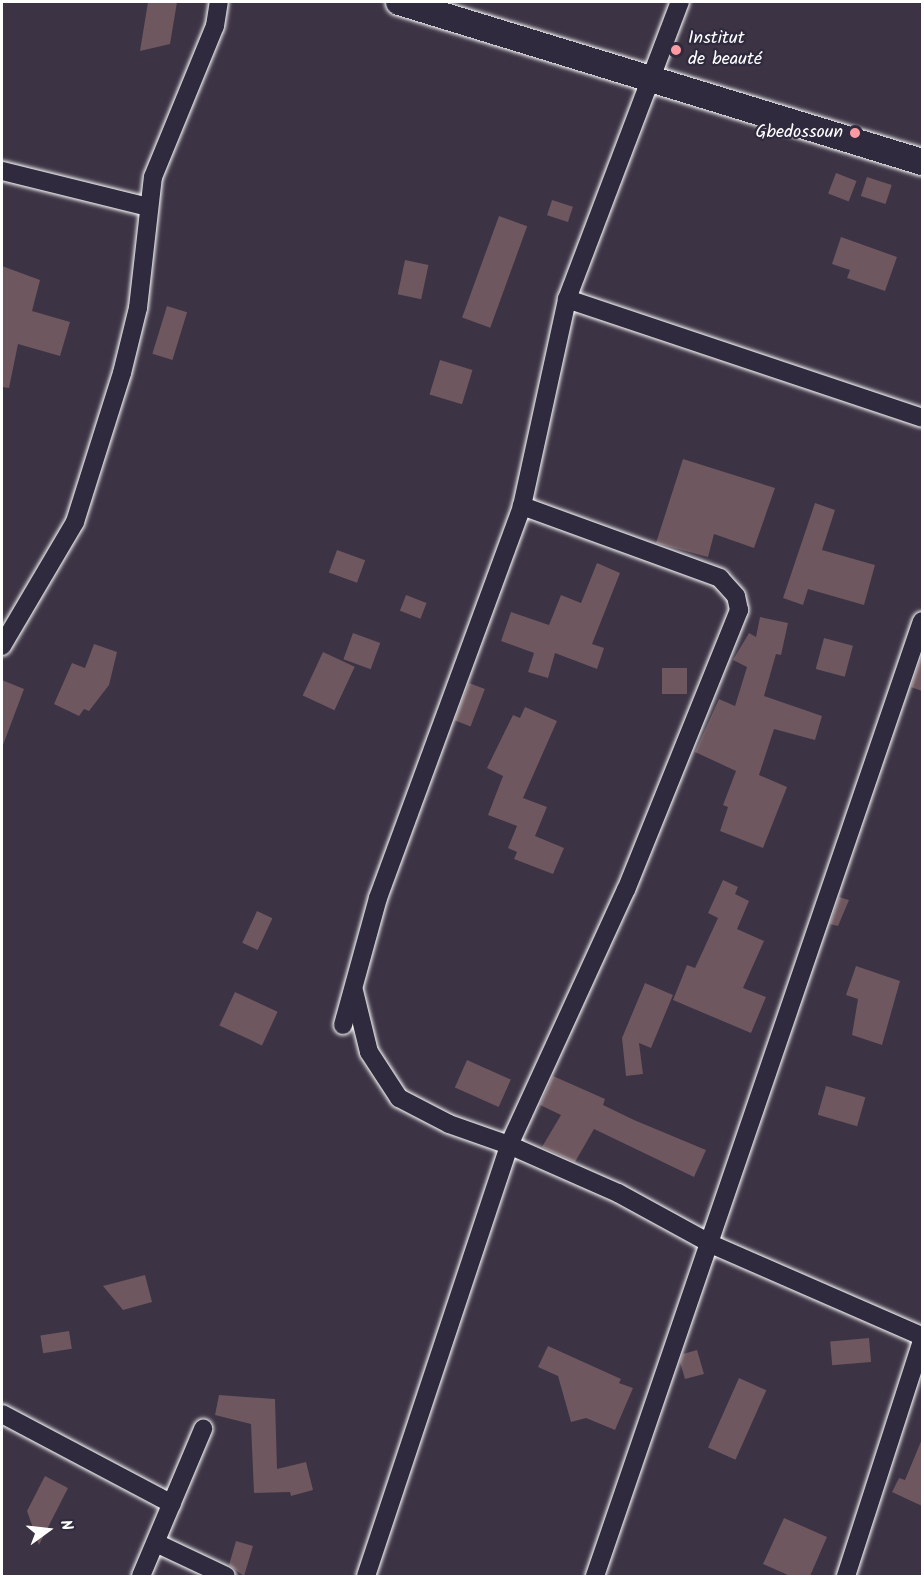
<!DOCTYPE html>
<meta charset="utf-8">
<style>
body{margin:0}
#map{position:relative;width:924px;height:1578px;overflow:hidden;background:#3c3344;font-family:Kalam,sans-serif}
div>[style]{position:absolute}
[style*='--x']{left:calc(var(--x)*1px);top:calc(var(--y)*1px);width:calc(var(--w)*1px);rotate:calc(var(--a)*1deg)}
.building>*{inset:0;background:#6e575e;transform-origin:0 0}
.roads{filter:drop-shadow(0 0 2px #fff) drop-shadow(0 0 2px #fff)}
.street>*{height:18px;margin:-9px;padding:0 9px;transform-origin:9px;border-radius:9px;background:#2f2a3d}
.secondary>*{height:26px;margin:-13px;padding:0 13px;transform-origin:13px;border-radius:13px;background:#2f2a3d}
.dots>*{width:16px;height:16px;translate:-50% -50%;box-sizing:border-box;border:3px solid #2f2a3d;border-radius:50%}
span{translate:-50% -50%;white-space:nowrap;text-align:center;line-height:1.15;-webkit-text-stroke:4.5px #2f2a3d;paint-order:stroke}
.poi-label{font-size:18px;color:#fff}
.left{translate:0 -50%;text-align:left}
.right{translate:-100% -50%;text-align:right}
.frame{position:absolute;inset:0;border:3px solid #fff;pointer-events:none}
.north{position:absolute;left:18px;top:1500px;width:60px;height:60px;-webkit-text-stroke:4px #2f2a3d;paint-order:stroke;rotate:75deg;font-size:16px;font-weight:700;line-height:24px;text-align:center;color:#fff}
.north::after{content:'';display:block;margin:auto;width:21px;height:27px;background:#fff;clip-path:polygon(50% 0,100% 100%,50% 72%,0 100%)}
</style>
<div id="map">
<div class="building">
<div style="clip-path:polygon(148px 2px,177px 2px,170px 44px,140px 51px)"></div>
<div style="left:836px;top:173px;width:22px;height:22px;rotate:21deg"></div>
<div style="left:867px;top:177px;width:26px;height:20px;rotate:18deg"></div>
<div style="left:552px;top:200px;width:22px;height:16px;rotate:18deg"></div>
<div style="left:499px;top:216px;width:30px;height:108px;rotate:20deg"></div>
<div style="clip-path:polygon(841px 237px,897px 257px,885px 291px,847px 278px,850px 270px,832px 264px)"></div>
<div style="left:405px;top:260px;width:24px;height:35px;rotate:12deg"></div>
<div style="clip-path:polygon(2px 266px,40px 280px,32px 311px,70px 322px,60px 356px,18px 344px,9px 388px,2px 387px)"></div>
<div style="left:167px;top:306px;width:21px;height:50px;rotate:17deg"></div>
<div style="left:440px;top:360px;width:34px;height:36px;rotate:17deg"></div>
<div style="clip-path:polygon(683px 459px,775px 488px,754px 548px,714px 534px,708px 557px,656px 543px)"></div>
<div style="clip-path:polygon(815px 503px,835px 510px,822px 550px,875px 565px,864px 605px,808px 589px,803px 605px,783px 598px)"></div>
<div style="left:337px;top:550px;width:30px;height:24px;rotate:20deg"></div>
<div style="clip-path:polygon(597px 563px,620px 573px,592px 644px,604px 648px,597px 669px,555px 653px,548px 678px,528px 672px,534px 653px,501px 641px,511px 612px,549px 625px,561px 595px,581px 603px)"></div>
<div style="left:406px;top:595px;width:22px;height:17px;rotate:21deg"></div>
<div style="clip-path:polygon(760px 617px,788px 623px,781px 655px,776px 654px,764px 696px,822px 716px,815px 740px,774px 729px,759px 775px,787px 787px,763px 848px,720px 831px,728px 807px,723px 805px,736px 771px,695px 752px,719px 699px,735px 706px,747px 667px,733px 660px,749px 633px,756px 637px)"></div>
<div style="left:353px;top:633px;width:29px;height:28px;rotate:20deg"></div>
<div style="left:824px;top:638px;width:30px;height:32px;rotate:15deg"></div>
<div style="clip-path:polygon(94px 644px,117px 652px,109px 685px,89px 711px,84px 709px,79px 716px,54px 704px,72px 663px,85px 668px)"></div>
<div style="left:323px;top:652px;width:35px;height:48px;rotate:25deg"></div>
<div style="clip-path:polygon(922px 654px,922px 691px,911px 687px)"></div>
<div style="left:662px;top:668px;width:25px;height:26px"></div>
<div style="clip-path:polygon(2px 680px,24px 689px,3px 745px,2px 745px)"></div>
<div style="left:469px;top:683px;width:17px;height:40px;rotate:21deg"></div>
<div style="clip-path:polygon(525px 707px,557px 721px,523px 798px,547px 807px,535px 836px,564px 848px,553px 874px,514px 859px,517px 852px,508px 848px,517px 826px,488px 815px,503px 776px,487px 768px,513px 715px,520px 718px)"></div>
<div style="clip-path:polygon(723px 880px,738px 887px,735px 894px,749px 901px,737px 929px,764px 941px,743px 988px,766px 997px,751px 1033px,673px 1000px,687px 965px,695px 968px,718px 918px,708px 913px)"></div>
<div style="clip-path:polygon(839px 897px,849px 900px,838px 926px,830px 924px)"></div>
<div style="left:257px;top:911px;width:17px;height:35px;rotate:25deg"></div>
<div style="clip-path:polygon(856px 966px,900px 981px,882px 1045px,852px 1035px,858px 999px,846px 995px)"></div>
<div style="clip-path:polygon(645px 983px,673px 995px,651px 1048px,639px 1043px,643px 1074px,626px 1076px,622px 1038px)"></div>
<div style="left:235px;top:992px;width:47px;height:37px;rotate:25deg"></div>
<div style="left:467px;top:1060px;width:48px;height:30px;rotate:24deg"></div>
<div style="clip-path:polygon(553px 1076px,605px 1099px,603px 1105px,634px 1120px,706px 1150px,694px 1177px,594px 1129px,575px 1162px,542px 1147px,561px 1115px,540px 1105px)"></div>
<div style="left:826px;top:1086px;width:41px;height:30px;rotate:16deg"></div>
<div style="clip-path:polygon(145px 1275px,152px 1302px,123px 1310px,103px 1286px)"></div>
<div style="left:69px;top:1331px;width:18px;height:29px;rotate:81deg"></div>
<div style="left:869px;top:1338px;width:24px;height:39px;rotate:85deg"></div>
<div style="clip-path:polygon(548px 1346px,621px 1379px,619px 1383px,633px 1388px,615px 1430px,586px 1418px,571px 1422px,558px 1376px,538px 1367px)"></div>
<div style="clip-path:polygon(697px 1350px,704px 1374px,685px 1379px,680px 1362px,683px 1354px)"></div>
<div style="left:739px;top:1378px;width:30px;height:76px;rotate:24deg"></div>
<div style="clip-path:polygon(219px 1395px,275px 1399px,277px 1469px,306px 1462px,313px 1490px,291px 1496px,290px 1492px,254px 1493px,251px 1424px,215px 1415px)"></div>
<div style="clip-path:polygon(922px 1439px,922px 1506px,892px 1492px,899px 1478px,905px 1480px)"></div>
<div style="clip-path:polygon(45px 1476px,68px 1488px,39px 1545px,27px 1511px)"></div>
<div style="clip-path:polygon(784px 1518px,827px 1537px,810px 1576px,790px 1576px,763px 1564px)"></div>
<div style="clip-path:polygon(236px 1541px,253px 1546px,244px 1576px,229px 1565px)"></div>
</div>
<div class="roads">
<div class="street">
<div style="--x:2;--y:171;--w:151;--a:13.8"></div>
<div style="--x:567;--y:299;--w:374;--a:18.5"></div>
<div style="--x:2;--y:646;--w:144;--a:-59.5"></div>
<div style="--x:75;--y:522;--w:156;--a:-72.5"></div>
<div style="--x:122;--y:373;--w:67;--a:-76.2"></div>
<div style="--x:138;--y:308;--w:132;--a:-83.5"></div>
<div style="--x:153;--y:177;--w:163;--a:-67.7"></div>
<div style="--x:215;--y:26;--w:24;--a:-81"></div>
<div style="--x:354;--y:991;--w:63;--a:76.2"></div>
<div style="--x:369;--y:1052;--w:55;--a:56.9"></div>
<div style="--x:399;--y:1098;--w:56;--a:27.5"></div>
<div style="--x:449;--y:1124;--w:64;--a:19.3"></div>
<div style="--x:509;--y:1145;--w:119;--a:23.8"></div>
<div style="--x:618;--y:1193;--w:106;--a:28.7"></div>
<div style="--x:711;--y:1244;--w:230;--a:23.6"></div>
<div style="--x:343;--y:1025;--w:132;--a:-74.6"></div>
<div style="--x:378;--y:898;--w:418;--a:-69.8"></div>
<div style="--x:522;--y:506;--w:212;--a:-77.7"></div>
<div style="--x:567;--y:299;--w:318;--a:-69.2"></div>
<div style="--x:2;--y:1414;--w:192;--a:27.9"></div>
<div style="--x:156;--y:1543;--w:77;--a:25.2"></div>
<div style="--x:141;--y:1576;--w:160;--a:-67.1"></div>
<div style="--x:366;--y:1576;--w:454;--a:-71.6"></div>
<div style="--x:509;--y:1145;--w:281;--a:-65.4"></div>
<div style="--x:626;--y:890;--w:302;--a:-68"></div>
<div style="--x:739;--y:610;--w:14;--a:-102"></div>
<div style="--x:736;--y:596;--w:24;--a:-132"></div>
<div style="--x:720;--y:578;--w:211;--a:-160"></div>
<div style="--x:595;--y:1576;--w:1009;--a:-71.1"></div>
<div style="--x:846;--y:1576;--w:247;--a:-72.1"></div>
</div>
<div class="secondary">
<div style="--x:399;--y:2;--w:547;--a:17.01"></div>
</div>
</div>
<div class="dots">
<div style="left:676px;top:50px;background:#ff9aa2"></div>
<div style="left:855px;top:133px;background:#ff9aa2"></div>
</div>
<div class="poi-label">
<span class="left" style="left:688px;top:50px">Institut<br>de beauté</span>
<span class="right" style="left:843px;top:133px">Gbedossoun</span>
</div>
<div class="frame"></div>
<div class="north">N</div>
</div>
